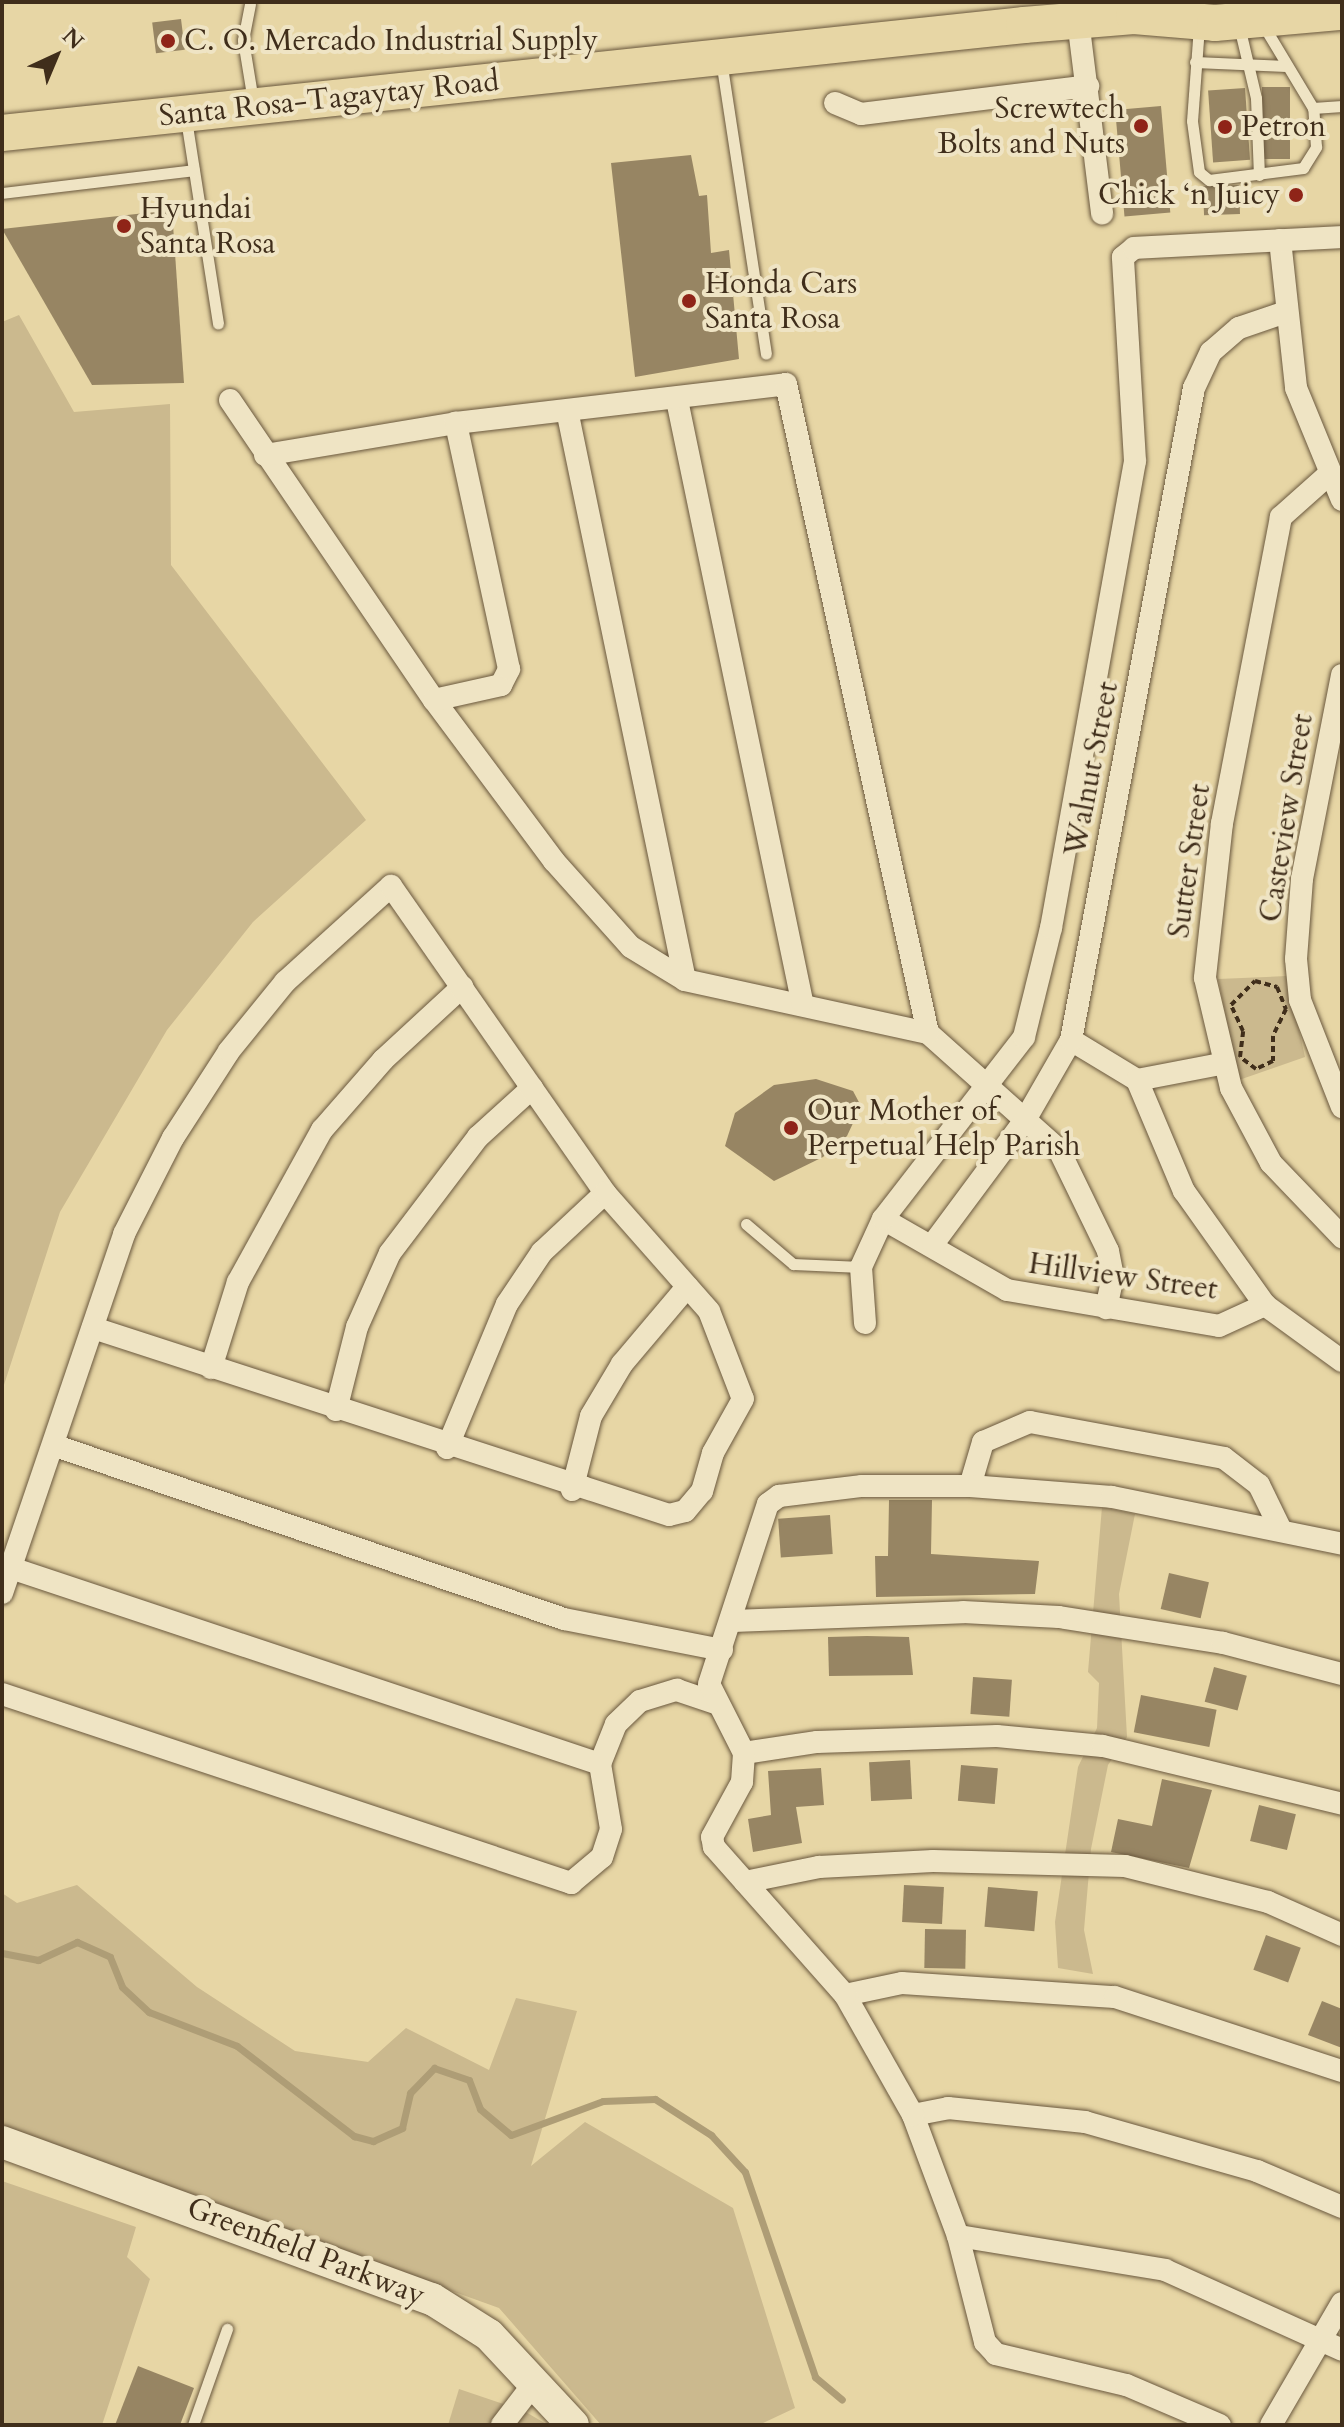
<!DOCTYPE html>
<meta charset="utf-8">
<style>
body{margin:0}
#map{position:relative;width:1344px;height:2427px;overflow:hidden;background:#e7d6a5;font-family:Cardo,serif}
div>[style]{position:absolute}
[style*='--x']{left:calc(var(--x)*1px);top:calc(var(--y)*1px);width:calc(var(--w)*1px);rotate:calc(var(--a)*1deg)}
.green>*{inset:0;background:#cbb98e}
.stream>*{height:7px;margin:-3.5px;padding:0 3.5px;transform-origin:3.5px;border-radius:3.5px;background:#ae9d76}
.building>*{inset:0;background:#978563;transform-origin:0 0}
.path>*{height:4px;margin-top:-2px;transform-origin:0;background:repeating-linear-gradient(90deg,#402e1b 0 6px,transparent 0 10px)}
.roads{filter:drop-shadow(0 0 2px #6a583e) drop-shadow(0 0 2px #6a583e)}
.lane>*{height:11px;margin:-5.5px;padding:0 5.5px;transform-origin:5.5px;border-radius:5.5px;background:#efe4c4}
.street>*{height:22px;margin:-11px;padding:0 11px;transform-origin:11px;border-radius:11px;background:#efe4c4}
.secondary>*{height:32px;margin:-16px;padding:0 16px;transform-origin:16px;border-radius:16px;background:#efe4c4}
.primary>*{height:36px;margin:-18px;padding:0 18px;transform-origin:18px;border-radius:18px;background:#e7d6a5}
.dots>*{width:22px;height:22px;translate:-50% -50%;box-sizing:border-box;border:4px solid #efe4c4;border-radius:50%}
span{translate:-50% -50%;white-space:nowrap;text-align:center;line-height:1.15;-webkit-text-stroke:8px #efe4c4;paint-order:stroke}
.poi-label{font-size:30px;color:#402e1b}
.left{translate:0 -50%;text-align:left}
.right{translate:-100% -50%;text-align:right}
.street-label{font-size:30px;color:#402e1b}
.frame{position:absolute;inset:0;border:4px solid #402e1b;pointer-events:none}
.north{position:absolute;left:16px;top:16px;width:80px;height:80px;-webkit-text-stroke:6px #efe4c4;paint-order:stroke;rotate:44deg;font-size:22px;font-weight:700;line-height:32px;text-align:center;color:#402e1b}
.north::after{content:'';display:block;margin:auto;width:28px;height:36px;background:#402e1b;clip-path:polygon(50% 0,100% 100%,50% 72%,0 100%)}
</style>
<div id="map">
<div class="green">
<div style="clip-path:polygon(19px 315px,74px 412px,170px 404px,171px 565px,366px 820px,253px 922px,167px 1030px,60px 1212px,2px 1391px,2px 322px)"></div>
<div style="clip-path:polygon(1287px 976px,1305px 1057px,1239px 1080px,1218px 979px)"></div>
<div style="clip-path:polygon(1102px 1507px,1135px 1514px,1119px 1594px,1127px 1737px,1108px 1765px,1091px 1849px,1084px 1930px,1093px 1974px,1058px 1968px,1055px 1922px,1078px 1767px,1097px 1728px,1099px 1683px,1088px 1672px)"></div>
<div style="clip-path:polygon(77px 1885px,197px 1987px,295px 2051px,368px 2062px,406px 2028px,489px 2070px,516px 1998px,577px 2011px,531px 2166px,585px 2122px,733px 2208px,795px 2408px,759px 2425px,601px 2425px,499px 2308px,2px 2129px,2px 1893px,17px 1903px)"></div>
<div style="clip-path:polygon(2px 2181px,136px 2227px,127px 2257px,150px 2279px,102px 2425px,2px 2425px)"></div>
<div style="clip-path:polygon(459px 2389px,524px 2411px,548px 2425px,448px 2425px)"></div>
</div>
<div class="stream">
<div style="--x:2;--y:1953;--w:37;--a:11"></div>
<div style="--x:38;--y:1960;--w:43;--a:-24.8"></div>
<div style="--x:77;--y:1942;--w:36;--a:24"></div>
<div style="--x:110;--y:1957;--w:32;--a:68"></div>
<div style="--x:122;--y:1987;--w:37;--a:43"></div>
<div style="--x:149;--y:2012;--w:94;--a:21.1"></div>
<div style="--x:237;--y:2046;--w:148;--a:37.6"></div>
<div style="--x:354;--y:2136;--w:20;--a:15"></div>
<div style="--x:373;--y:2141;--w:32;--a:-24"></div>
<div style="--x:402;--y:2128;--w:36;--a:-77"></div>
<div style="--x:410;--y:2093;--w:35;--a:-46"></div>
<div style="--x:434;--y:2068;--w:37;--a:19"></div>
<div style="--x:469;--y:2080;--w:31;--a:69"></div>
<div style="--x:480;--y:2109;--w:40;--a:40"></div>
<div style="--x:511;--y:2135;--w:98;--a:-20.3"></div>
<div style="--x:603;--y:2101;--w:52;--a:-2.2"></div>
<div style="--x:655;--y:2099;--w:67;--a:32.7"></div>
<div style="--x:711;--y:2135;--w:50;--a:47.4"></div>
<div style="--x:745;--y:2172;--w:217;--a:71.1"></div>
<div style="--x:815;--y:2377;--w:35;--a:40"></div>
</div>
<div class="building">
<div style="left:181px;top:19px;width:31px;height:29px;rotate:83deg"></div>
<div style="left:1262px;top:87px;width:28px;height:72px"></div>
<div style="left:1245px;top:88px;width:72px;height:37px;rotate:86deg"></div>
<div style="left:1161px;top:106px;width:107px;height:46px;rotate:85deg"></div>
<div style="clip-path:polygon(691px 155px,699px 196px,707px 195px,711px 253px,729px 250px,739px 359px,635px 377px,611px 163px)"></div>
<div style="left:1239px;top:185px;width:29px;height:36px;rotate:88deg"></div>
<div style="clip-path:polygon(172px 210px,184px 383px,92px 385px,2px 229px)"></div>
<div style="clip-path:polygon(816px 1079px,853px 1091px,861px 1106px,847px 1136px,823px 1157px,774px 1181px,725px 1146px,735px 1113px,774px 1085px)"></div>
<div style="clip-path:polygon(889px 1500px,932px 1500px,931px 1554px,1039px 1561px,1035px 1594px,876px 1597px,875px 1556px,888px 1556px)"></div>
<div style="left:830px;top:1515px;width:39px;height:52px;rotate:86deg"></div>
<div style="left:1169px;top:1573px;width:41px;height:37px;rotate:13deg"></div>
<div style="clip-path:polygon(867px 1636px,909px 1637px,913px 1675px,829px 1676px,828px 1637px)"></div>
<div style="left:1214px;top:1667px;width:34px;height:36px;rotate:15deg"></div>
<div style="left:973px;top:1677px;width:39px;height:37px;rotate:4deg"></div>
<div style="left:1141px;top:1695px;width:77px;height:38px;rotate:11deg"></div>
<div style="left:910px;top:1760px;width:39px;height:41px;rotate:87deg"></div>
<div style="left:961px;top:1765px;width:37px;height:36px;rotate:5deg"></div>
<div style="clip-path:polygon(821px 1768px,824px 1805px,796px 1807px,802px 1843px,753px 1852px,748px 1819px,771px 1815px,768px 1771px)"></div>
<div style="clip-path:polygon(1162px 1779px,1212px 1790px,1189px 1868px,1111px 1852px,1118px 1819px,1152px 1826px)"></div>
<div style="left:1259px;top:1805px;width:38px;height:37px;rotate:14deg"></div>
<div style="left:904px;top:1885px;width:40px;height:37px;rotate:3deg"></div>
<div style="left:988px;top:1887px;width:50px;height:40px;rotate:5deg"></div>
<div style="left:925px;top:1929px;width:41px;height:39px;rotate:1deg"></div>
<div style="left:1266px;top:1935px;width:37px;height:37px;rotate:20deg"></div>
<div style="clip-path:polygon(1322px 2001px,1342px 2009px,1342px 2048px,1308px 2035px)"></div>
<div style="clip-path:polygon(138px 2366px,194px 2388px,180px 2425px,115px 2425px)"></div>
</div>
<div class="path">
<div style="--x:1255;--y:981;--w:23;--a:15"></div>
<div style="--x:1277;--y:987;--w:24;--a:68"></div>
<div style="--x:1286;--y:1009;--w:30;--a:116"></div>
<div style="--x:1273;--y:1036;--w:25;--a:90"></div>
<div style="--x:1273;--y:1061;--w:19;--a:155"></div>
<div style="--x:1256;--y:1069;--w:20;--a:-143"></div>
<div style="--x:1240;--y:1057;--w:26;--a:-83"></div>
<div style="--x:1243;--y:1031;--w:29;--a:-115"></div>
<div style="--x:1231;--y:1005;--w:34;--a:-45"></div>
</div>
<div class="roads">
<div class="lane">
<div style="--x:250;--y:4;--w:37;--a:101"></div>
<div style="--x:243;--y:40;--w:62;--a:80.7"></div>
<div style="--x:1199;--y:26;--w:95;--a:94.2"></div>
<div style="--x:1192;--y:121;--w:51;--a:82.2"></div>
<div style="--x:1199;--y:172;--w:13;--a:39"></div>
<div style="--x:1209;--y:180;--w:95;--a:-7.3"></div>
<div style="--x:1303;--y:168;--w:25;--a:-58"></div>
<div style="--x:1316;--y:147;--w:39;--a:-94"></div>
<div style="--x:1313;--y:108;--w:99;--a:-121"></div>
<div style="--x:1239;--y:26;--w:74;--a:76.7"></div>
<div style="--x:1256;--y:98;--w:77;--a:87.8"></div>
<div style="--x:721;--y:60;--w:297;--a:81.3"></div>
<div style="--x:1195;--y:62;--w:91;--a:2.5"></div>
<div style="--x:1313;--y:108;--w:29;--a:-4"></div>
<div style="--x:186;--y:119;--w:207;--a:81.1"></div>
<div style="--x:2;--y:193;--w:193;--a:-6.8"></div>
<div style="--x:746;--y:1224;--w:62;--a:40.4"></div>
<div style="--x:793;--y:1264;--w:68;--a:2.5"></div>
<div style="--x:193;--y:2425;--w:102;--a:-70.5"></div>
</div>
<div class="street">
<div style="--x:1078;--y:20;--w:195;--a:82.9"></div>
<div style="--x:835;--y:103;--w:28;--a:23"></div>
<div style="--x:861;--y:114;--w:229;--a:-7"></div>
<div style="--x:1280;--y:240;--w:149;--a:83.8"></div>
<div style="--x:1296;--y:388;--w:121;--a:67.7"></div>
<div style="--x:230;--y:400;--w:363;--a:55.8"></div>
<div style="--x:434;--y:700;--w:201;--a:53.3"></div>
<div style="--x:554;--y:861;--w:115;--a:48.2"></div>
<div style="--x:631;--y:947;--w:63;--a:31.4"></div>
<div style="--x:685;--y:980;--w:249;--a:12.3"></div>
<div style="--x:928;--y:1033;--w:176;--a:41.8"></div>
<div style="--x:1059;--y:1150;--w:112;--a:64.1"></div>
<div style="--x:1108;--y:1251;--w:25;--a:79"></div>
<div style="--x:1113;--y:1276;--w:33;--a:102"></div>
<div style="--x:677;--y:400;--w:614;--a:78.25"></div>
<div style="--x:568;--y:415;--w:577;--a:78.3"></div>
<div style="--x:265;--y:455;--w:194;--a:-9.5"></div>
<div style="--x:456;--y:423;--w:332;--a:-6.7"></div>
<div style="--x:786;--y:384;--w:664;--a:77.66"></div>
<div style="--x:1327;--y:476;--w:62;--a:138.3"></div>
<div style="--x:1281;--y:517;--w:312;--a:100.9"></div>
<div style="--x:1222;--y:823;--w:156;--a:96.3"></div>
<div style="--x:1205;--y:978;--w:113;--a:76.7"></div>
<div style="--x:1231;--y:1088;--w:85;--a:61.9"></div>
<div style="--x:1271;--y:1163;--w:103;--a:46.2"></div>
<div style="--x:1342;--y:675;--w:208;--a:101.1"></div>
<div style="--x:1302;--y:879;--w:80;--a:94.3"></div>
<div style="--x:1296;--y:959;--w:41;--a:84.4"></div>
<div style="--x:1300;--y:1000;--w:115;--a:68.6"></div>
<div style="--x:434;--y:700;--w:69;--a:-12.6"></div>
<div style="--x:501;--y:685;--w:18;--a:-63"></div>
<div style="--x:509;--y:669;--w:252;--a:-102.2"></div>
<div style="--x:1071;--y:1040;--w:77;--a:31.2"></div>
<div style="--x:1137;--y:1080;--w:85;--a:-10.9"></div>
<div style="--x:1137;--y:1080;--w:121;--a:67.1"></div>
<div style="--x:1184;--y:1191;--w:140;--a:54.6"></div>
<div style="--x:1265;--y:1305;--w:95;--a:36"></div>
<div style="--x:883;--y:1219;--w:143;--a:29.8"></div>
<div style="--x:1007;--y:1290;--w:215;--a:9.6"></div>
<div style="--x:1219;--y:1326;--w:51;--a:-24.5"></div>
<div style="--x:933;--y:1244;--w:154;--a:-53.4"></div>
<div style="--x:1025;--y:1120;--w:92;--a:-60.1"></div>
<div style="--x:1071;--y:1040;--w:664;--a:-79.32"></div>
<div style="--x:1194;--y:388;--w:40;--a:-65"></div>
<div style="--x:1211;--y:352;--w:37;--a:-41"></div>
<div style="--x:1239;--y:328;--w:46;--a:-18.8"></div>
<div style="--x:865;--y:1323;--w:56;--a:-94.1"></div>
<div style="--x:861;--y:1267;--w:53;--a:-65.4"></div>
<div style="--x:883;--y:1219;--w:230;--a:-52.2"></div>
<div style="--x:1024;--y:1037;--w:112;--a:-76.1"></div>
<div style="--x:1051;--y:928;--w:474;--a:-79.8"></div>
<div style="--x:1135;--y:461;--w:204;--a:-93.4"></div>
<div style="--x:1123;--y:257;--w:14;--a:-39"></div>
<div style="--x:1134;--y:248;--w:208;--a:-3"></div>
<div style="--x:211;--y:1368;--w:90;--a:-72.6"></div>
<div style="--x:238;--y:1282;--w:174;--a:-61.1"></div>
<div style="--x:322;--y:1130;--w:93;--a:-48.9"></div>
<div style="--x:383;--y:1060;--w:108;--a:-42.7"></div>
<div style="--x:336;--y:1410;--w:86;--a:-75.8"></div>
<div style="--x:357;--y:1327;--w:81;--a:-66"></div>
<div style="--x:390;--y:1253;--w:146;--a:-52.8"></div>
<div style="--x:478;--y:1137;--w:73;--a:-42.2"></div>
<div style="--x:53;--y:1445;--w:540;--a:18.8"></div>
<div style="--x:564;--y:1619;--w:161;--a:11.1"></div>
<div style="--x:447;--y:1448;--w:156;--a:-67.4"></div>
<div style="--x:507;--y:1304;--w:63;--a:-56.1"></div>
<div style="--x:542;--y:1252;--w:86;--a:-43.1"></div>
<div style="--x:970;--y:1486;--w:46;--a:-73.5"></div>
<div style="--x:983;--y:1442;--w:51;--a:-23.1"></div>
<div style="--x:1030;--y:1422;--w:197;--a:10.5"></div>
<div style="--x:1224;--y:1458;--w:44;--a:37.6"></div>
<div style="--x:1259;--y:1485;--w:48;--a:64"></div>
<div style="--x:572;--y:1490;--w:76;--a:-75.6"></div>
<div style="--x:591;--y:1416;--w:61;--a:-59.2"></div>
<div style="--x:622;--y:1364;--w:101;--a:-49.8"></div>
<div style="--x:11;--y:1568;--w:621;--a:18.41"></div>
<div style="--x:2;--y:1593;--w:379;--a:-71.2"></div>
<div style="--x:124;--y:1234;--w:108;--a:-63"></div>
<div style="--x:173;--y:1138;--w:103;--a:-57.2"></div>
<div style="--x:229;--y:1051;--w:89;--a:-50.9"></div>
<div style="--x:285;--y:982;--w:143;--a:-42.2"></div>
<div style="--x:391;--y:886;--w:374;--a:55.1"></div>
<div style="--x:605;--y:1193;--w:157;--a:48.6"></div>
<div style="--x:709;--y:1311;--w:94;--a:68.9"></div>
<div style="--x:743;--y:1399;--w:62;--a:119.1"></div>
<div style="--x:713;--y:1453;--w:40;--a:106"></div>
<div style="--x:702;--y:1491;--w:26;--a:130"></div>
<div style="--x:685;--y:1511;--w:16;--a:166"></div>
<div style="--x:669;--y:1515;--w:606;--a:-162.01"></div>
<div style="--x:733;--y:1621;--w:230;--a:-2.2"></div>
<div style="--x:963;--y:1612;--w:96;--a:3"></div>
<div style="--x:1059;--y:1617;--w:166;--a:9"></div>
<div style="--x:1223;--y:1643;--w:123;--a:14.6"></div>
<div style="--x:2;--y:1694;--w:600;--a:18.37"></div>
<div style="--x:571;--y:1883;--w:40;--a:-40"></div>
<div style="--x:602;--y:1857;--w:29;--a:-72"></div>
<div style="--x:611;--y:1829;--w:66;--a:-99.6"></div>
<div style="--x:600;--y:1764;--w:43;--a:-68.2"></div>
<div style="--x:616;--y:1724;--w:33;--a:-44"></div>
<div style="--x:640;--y:1701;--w:39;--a:-17"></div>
<div style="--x:677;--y:1690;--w:40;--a:18.9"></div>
<div style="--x:744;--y:1753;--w:74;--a:-8.6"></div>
<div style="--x:817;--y:1742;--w:180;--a:-1.9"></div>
<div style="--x:997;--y:1736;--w:106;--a:5.4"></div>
<div style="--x:1103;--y:1746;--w:246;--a:13.6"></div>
<div style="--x:745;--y:1882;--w:76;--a:-11.5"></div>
<div style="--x:819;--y:1867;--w:114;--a:-3"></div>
<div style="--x:933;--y:1861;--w:192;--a:1.5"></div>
<div style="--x:1125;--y:1866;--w:147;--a:14.1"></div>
<div style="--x:1268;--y:1902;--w:81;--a:24"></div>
<div style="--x:845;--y:1995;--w:58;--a:-11.9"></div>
<div style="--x:902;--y:1983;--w:213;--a:3.8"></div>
<div style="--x:1115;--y:1997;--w:239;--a:18.1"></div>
<div style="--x:913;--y:2115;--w:36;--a:-11"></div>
<div style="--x:948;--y:2108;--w:138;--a:5.8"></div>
<div style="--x:1085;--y:2122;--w:179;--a:15.9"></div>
<div style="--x:1257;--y:2171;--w:92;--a:23"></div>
<div style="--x:958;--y:2236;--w:210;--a:9.3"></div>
<div style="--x:1165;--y:2270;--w:194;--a:24.3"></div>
<div style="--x:502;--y:2425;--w:54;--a:-52.5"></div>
<div style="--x:1220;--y:2425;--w:102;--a:-156.9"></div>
<div style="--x:1126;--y:2385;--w:134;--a:-166.6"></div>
<div style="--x:996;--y:2354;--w:16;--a:-133"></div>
<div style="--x:985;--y:2342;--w:109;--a:-104.3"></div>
<div style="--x:958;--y:2236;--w:129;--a:-110.4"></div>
<div style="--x:913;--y:2115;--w:138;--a:-119.5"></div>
<div style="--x:845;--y:1995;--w:198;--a:-131.5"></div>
<div style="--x:714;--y:1847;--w:10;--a:-101"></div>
<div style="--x:712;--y:1837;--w:63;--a:-61.4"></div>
<div style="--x:742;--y:1782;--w:29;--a:-86"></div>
<div style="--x:744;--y:1753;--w:77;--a:-116.9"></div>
<div style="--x:709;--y:1684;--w:189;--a:-71.9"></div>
<div style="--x:768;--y:1504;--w:14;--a:-36"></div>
<div style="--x:779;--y:1496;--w:84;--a:-6.9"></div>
<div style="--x:862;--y:1486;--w:108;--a:0"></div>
<div style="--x:970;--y:1486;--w:142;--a:4.4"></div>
<div style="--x:1112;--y:1497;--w:235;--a:11.5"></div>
<div style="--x:1271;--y:2425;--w:141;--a:-59.8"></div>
</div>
<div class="secondary">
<div style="--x:2;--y:2142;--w:458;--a:20.1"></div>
<div style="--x:432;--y:2299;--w:67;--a:32.3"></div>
<div style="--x:489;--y:2335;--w:123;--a:47"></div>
</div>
<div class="primary">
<div style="--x:2;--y:133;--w:1028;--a:-6.03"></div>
<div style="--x:1024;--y:25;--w:110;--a:-4.7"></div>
<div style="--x:1134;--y:16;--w:81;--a:4.9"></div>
<div style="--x:1215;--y:23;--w:127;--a:-5"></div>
</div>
</div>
<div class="dots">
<div style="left:168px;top:41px;background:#8f2418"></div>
<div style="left:1141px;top:126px;background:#8f2418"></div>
<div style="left:1225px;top:127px;background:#8f2418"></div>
<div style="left:1296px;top:195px;background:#8f2418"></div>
<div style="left:124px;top:226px;background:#8f2418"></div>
<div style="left:689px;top:301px;background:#8f2418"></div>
<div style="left:791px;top:1128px;background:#8f2418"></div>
</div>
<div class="poi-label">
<span class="left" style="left:184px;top:41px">C. O. Mercado Industrial Supply</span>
<span class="right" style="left:1125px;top:126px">Screwtech<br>Bolts and Nuts</span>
<span class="left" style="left:1241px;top:127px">Petron</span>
<span class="right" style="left:1280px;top:195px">Chick ‘n Juicy</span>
<span class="left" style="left:140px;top:226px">Hyundai<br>Santa Rosa</span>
<span class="left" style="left:705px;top:301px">Honda Cars<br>Santa Rosa</span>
<span class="left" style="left:807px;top:1128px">Our Mother of<br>Perpetual Help Parish</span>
</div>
<div class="street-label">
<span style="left:329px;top:99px;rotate:-6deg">Santa Rosa-Tagaytay Road</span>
<span style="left:1092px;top:769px;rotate:-79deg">Walnut Street</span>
<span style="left:1287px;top:818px;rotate:-81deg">Casteview Street</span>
<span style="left:1190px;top:861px;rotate:-82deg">Sutter Street</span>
<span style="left:1123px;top:1277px;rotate:8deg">Hillview Street</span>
<span style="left:306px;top:2252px;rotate:21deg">Greenfield Parkway</span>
</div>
<div class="frame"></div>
<div class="north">N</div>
</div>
